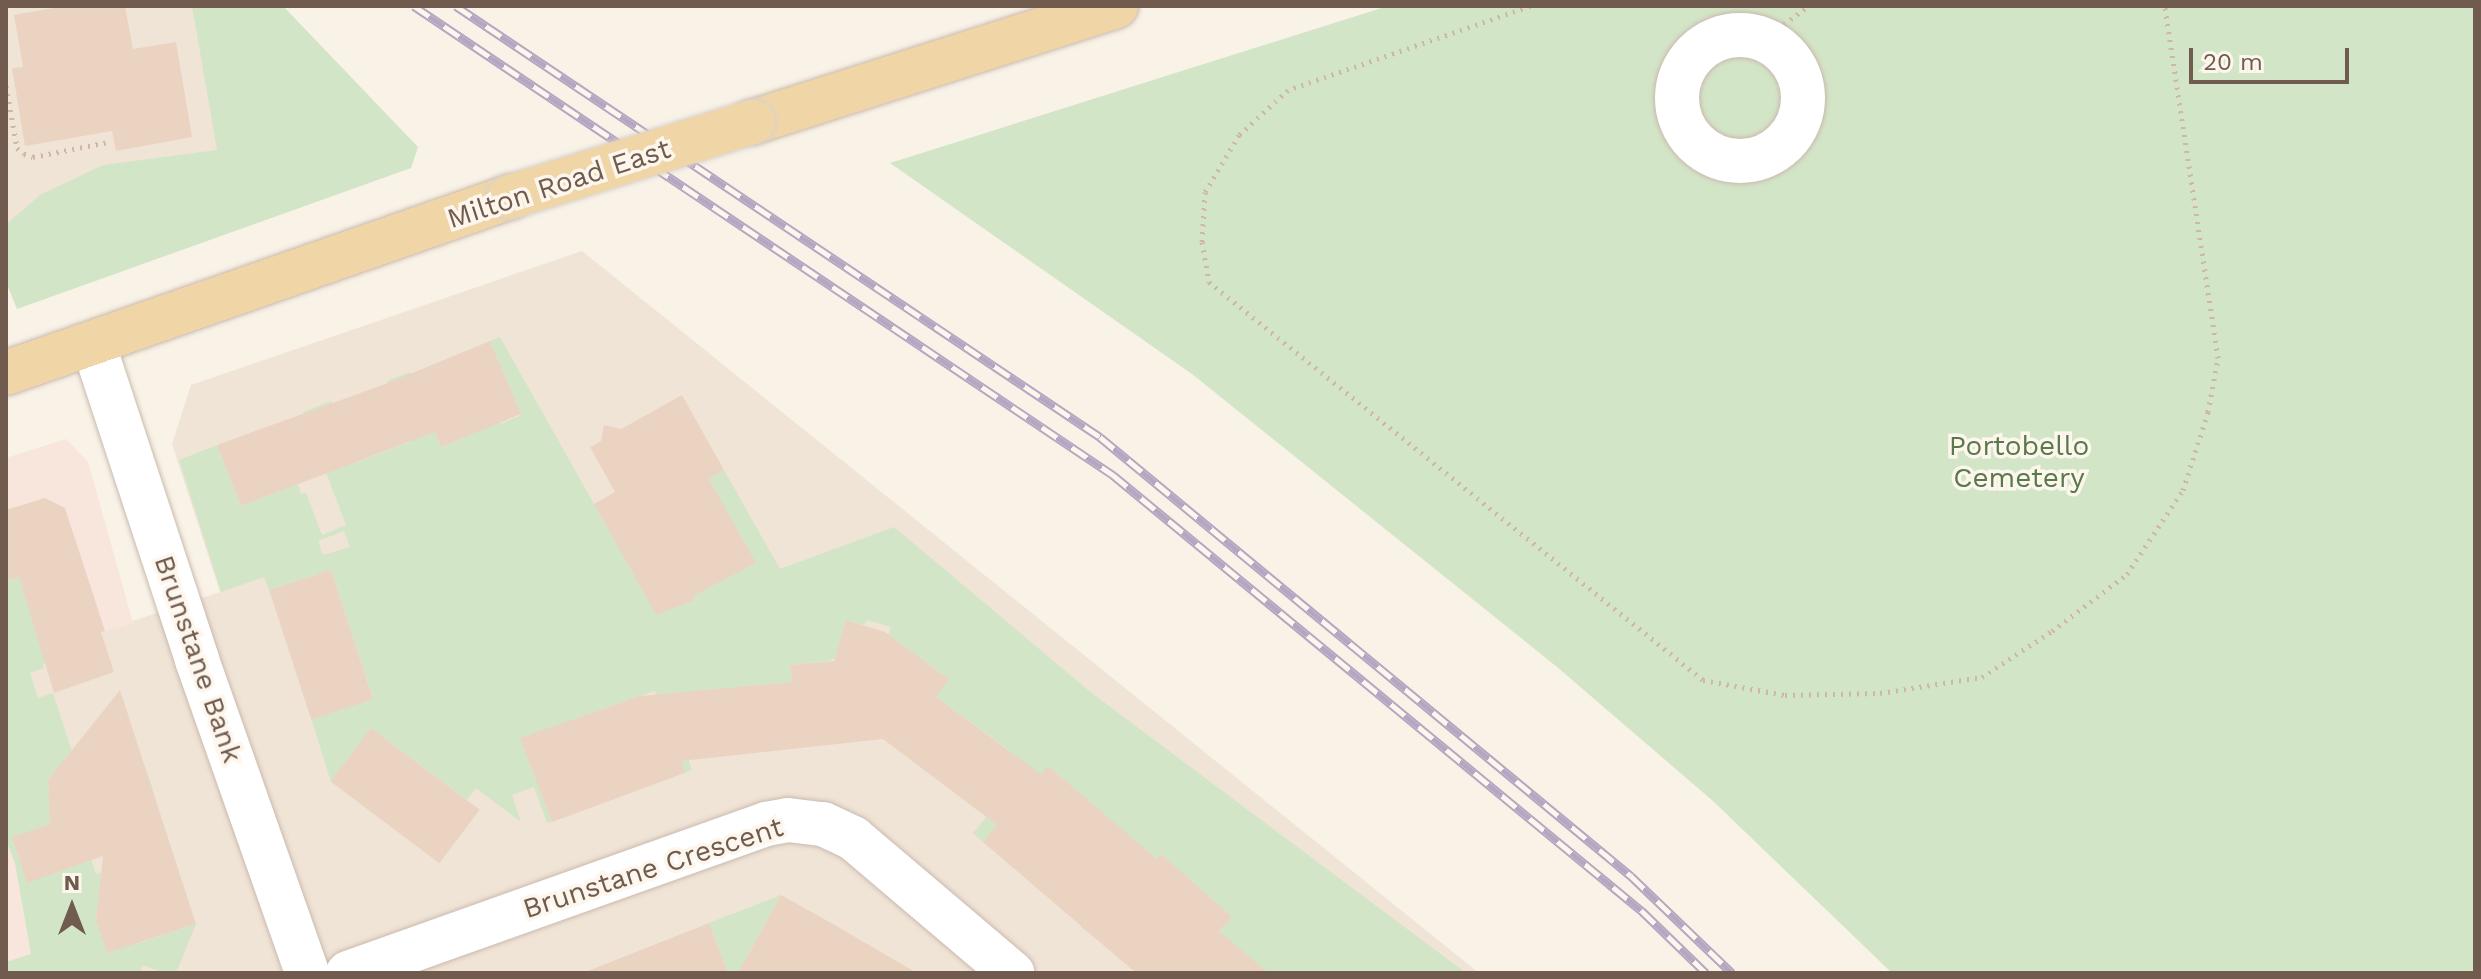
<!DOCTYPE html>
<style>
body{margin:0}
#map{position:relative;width:2481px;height:979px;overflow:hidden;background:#f9f2e7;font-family:"Work Sans",sans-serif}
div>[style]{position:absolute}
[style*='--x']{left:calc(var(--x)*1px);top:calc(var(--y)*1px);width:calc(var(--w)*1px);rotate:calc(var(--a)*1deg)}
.residential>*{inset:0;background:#f0e4d6}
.commercial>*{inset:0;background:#f8e5dc}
.green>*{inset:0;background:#d3e5c7}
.building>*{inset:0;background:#ebd3c2;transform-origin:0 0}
.path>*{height:5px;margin-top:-2.5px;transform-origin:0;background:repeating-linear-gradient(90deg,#d0b6a5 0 2px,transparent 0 8px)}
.roads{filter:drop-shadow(0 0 2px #cabaae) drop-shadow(0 0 2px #cabaae)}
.minor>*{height:44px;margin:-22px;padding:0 22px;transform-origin:22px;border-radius:22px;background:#fff}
.minor>.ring{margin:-22px;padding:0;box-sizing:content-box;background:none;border:44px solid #fff;border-radius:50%}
.major>*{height:44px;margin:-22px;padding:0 22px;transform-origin:22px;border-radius:22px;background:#f0d6a7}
.rail>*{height:9px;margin-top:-4.5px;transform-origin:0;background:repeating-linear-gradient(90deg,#fdf6ec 0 18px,#b5a6c2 0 36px);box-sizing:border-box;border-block:2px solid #b5a6c2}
.bridges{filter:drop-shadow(0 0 2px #d7d1cd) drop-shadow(0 0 2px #d7d1cd)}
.major-bridge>*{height:44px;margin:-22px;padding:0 22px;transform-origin:22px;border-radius:22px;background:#f0d6a7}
span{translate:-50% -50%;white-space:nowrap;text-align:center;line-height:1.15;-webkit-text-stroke:7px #fdf6ec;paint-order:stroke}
.street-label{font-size:28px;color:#705b4e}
.park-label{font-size:28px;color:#587a4b}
.frame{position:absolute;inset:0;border:8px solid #705b4e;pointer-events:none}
.north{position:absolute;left:32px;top:867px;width:80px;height:80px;-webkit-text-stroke:6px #fdf6ec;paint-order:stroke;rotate:0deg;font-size:22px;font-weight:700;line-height:32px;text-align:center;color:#705b4e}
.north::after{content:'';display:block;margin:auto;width:28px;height:36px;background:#705b4e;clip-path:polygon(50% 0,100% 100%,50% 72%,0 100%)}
.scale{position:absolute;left:2189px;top:48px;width:160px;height:36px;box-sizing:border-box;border:4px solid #705b4e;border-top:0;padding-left:10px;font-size:24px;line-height:28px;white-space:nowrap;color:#705b4e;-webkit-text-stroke:6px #fdf6ec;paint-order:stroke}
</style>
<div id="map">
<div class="residential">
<div style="clip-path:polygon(6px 6px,194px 8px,225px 160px,6px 236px)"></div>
<div style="clip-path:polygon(582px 251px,1479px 973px,6px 973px,6px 962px,30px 955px,6px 663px,220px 592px,172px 444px,191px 385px)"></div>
</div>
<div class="commercial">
<div style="clip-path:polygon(66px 439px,88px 462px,133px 623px,6px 663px,6px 458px)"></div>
<div style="clip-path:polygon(6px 840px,15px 864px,31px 955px,6px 962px)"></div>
</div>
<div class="green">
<div style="clip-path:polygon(192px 6px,283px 6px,418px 147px,411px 168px,17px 309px,6px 282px,6px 230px,9px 222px,40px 195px,103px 165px,217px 150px)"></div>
<div style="clip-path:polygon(1388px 6px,2475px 6px,2475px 973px,1892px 973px,1713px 801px,1557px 667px,1192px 374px,890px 163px)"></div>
<div style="clip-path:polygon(evenodd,500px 337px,656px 614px,695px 600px,683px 578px,688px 491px,724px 470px,780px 569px,894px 527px,1093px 694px,1466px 973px,1268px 973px,1206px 947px,1231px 917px,1094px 937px,1081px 927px,1124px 877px,1117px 826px,1048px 766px,983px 842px,973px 833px,988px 815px,971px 803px,1009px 750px,936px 697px,949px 679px,925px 661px,877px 671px,891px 627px,867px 620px,864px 625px,846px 620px,835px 658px,829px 661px,790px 665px,792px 682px,696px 691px,702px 756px,688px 758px,692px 770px,685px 773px,655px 691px,600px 710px,560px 818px,547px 823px,534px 787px,512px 795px,521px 822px,476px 788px,467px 800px,371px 728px,331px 782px,311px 718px,373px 698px,331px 570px,269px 590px,264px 577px,221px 592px,179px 460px,217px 445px,241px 506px,298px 484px,301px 494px,306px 493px,322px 535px,346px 525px,303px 412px,331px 401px,355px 463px,410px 442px,387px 381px,410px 372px,442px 447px,467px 436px,461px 423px,494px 410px,501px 424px,521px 415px,490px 341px,500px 337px,344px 531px,350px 547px,323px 555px,318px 541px,344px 531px)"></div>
<div style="clip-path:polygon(19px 577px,104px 643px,43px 664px,44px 668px,30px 673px,38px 698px,53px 693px,77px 767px,53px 774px,48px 780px,48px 790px,55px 798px,147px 772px,154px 793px,93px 812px,78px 822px,96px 874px,111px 870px,96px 915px,101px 935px,108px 940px,136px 944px,196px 924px,176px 973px,164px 973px,143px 965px,140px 973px,6px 973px,6px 962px,31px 954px,15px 864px,6px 840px,6px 581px)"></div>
<div style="clip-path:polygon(781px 895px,749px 953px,753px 973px,728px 973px,709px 923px)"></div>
</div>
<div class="building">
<div style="clip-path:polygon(65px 6px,125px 6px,133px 49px,176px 42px,192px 137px,116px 151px,112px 131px,25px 146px,12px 68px,23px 67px,14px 15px)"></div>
<div style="clip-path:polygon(490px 341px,521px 414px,441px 447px,435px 432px,241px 506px,217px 445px,388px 383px)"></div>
<div style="clip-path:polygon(682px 395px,724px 470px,709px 479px,756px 563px,693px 596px,695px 600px,656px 615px,594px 504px,615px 492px,590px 447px,601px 441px,604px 425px,621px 429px)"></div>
<div style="clip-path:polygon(45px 498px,65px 508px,105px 631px,101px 632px,114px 672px,54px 693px,19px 577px,6px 581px,6px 510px)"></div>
<div style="left:331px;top:570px;width:136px;height:65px;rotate:72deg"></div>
<div style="clip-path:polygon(846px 620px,885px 632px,949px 679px,936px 697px,1041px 774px,1048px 766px,1157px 859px,1161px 854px,1232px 917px,1219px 931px,1268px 973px,1136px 973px,983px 842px,997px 825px,883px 739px,681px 761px,685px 773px,552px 822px,520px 738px,640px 696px,792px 682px,790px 665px,834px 661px)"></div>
<div style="clip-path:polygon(120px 690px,196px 924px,107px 953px,96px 920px,103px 856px,27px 883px,12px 837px,50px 824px,48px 780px)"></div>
<div style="left:371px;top:728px;width:136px;height:67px;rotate:37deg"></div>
<div style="clip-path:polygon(781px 895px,833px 924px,917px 973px,738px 973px)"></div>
<div style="clip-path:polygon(709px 923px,728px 973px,589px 973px,588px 971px)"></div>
</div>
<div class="path">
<div style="--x:1530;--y:6;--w:256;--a:160.9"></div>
<div style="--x:1288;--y:90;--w:67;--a:137.4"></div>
<div style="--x:1239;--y:135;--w:66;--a:120.8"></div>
<div style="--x:1205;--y:192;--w:50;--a:93.4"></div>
<div style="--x:1202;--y:242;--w:41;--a:80.1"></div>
<div style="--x:1209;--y:282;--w:634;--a:38.86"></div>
<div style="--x:1703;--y:680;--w:83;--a:10.4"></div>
<div style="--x:1785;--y:695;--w:95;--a:-1.2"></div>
<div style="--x:1880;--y:693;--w:103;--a:-8.9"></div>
<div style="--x:1982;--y:677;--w:84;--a:-33.3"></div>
<div style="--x:2052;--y:631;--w:94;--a:-37.2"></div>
<div style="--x:2127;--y:574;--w:101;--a:-56.3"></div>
<div style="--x:2183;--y:490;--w:82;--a:-72.2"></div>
<div style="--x:2208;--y:412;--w:55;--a:-79.5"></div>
<div style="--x:2218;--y:358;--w:356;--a:-98.6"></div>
<div style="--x:1765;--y:39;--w:54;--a:-37.5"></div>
<div style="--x:6;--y:86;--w:63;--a:79.9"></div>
<div style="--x:17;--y:148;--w:9;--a:41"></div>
<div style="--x:24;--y:154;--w:9;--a:18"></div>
<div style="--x:33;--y:157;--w:76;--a:-11.3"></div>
</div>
<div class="roads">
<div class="minor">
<div class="ring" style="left:1677px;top:35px;width:82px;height:82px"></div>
<div style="--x:93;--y:343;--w:334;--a:71.8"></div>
<div style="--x:197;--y:660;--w:332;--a:70.6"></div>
<div style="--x:348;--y:973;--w:444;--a:-19.6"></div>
<div style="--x:766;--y:824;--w:22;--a:-10"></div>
<div style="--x:788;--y:820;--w:35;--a:7"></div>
<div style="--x:823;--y:824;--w:33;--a:25"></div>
<div style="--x:853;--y:838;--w:209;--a:40.3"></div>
</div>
<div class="major">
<div style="--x:753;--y:122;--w:381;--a:-17.7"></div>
<div style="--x:6;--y:373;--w:534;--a:-19.25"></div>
</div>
</div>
<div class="rail">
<div style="--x:414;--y:6;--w:842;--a:33.86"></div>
<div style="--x:1113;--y:475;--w:686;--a:39.5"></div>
<div style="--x:1642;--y:911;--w:89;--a:44.1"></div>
<div style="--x:456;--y:6;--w:775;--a:33.79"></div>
<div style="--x:1100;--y:437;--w:689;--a:39.58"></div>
<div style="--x:1631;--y:876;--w:140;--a:43.8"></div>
</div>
<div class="bridges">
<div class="major-bridge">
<div style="--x:510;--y:197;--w:254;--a:-17.2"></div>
</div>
</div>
<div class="street-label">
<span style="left:559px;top:184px;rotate:-18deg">Milton Road East</span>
<span style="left:198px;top:659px;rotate:71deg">Brunstane Bank</span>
<span style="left:653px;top:868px;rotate:-18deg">Brunstane Crescent</span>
</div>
<div class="park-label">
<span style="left:2019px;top:462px">Portobello<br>Cemetery</span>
</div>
<div class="frame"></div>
<div class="north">N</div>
<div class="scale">20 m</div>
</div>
